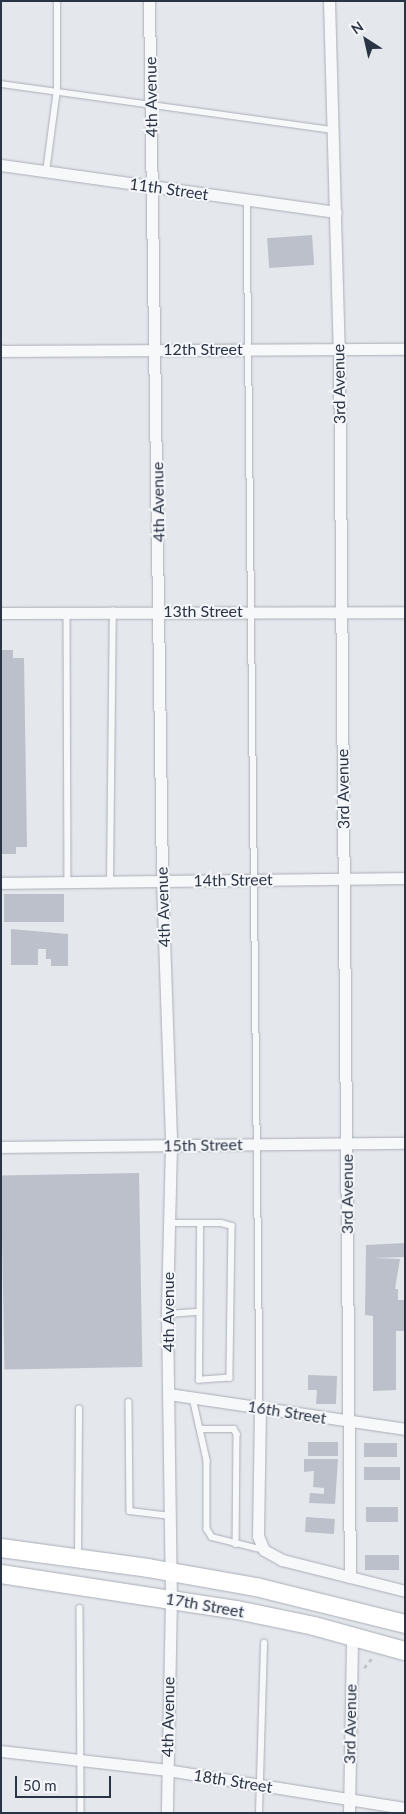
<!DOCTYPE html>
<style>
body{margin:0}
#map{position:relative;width:406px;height:1814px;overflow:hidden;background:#e4e7ec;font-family:Lato,sans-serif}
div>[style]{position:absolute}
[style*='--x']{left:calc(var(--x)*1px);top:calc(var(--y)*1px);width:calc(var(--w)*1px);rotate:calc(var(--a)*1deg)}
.building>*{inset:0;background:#bbc0ca;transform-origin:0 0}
.path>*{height:2.5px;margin-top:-1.25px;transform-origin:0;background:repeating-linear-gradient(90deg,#c2c5cb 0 4px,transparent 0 8px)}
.roads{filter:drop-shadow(0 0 1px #a9aeb7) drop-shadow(0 0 1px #a9aeb7)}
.service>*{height:5.5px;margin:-2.75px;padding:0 2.75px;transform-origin:2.75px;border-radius:2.75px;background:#f7f8fa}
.minor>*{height:11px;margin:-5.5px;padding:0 5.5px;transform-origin:5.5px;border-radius:5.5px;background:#f7f8fa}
.primary>*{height:18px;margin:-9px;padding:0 9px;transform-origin:9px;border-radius:9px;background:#fff}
span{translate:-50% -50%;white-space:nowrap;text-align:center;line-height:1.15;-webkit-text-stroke:4px #f4f6f9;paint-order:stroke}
.street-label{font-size:16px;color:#2b3445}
.frame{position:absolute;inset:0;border:2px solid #2b3445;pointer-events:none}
.north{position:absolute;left:341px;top:15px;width:50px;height:50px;-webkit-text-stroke:4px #f4f6f9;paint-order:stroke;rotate:325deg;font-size:14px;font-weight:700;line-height:20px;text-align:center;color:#2b3445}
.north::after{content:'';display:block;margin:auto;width:18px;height:22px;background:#2b3445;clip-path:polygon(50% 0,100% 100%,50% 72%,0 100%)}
.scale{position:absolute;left:15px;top:1776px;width:96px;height:22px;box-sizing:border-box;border:2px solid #2b3445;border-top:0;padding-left:6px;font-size:15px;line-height:18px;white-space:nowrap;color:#2b3445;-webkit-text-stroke:4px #f4f6f9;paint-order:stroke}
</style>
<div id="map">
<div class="building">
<div style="left:312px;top:235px;width:30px;height:45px;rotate:86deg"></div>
<div style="clip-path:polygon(1px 650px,13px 650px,13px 658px,24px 658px,27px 847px,16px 847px,16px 854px,1px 854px)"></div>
<div style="left:4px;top:894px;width:60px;height:28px"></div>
<div style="clip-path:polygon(11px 929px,68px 934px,68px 966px,51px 966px,51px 959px,46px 959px,46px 949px,38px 949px,38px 965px,11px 965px)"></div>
<div style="left:139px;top:1173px;width:194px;height:138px;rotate:89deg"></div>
<div style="clip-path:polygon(404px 1243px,404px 1257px,374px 1258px,400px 1259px,395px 1289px,398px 1289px,398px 1300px,405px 1300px,405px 1331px,396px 1331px,396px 1390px,373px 1391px,373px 1316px,365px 1315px,366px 1245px)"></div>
<div style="clip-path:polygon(308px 1375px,337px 1376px,336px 1404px,316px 1404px,317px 1390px,308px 1390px)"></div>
<div style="left:308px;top:1442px;width:30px;height:14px"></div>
<div style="left:397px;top:1443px;width:14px;height:33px;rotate:90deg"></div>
<div style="clip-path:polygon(304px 1459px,338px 1459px,335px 1504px,309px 1503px,310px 1493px,324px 1494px,324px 1488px,313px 1487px,314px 1471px,304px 1472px)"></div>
<div style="left:400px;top:1467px;width:13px;height:36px;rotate:90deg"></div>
<div style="left:366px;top:1507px;width:32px;height:15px"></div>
<div style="left:306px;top:1517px;width:29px;height:15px;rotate:4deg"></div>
<div style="left:365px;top:1555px;width:34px;height:15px"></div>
</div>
<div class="path">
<div style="--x:364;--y:1668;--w:14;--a:-51"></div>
</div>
<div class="roads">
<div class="service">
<div style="--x:1;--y:84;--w:336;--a:7.9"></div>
<div style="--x:46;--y:172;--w:83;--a:-82.4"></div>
<div style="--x:57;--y:90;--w:89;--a:-90"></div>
<div style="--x:247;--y:200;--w:1207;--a:89.38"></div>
<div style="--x:67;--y:612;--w:270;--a:89.8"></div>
<div style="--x:110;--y:882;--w:271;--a:-89.4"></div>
<div style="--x:169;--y:1223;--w:52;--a:0"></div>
<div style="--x:221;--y:1223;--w:11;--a:15"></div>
<div style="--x:232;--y:1226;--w:152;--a:90.8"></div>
<div style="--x:230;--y:1378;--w:31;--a:176"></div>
<div style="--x:199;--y:1380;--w:156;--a:-89.6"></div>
<div style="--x:167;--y:1314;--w:32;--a:-4"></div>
<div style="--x:193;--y:1398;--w:64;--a:77.3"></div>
<div style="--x:207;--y:1460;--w:69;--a:90"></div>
<div style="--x:207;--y:1529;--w:9;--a:58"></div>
<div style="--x:212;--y:1537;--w:54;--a:14"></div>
<div style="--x:129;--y:1402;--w:109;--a:89.5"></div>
<div style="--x:130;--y:1511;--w:39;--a:7"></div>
<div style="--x:200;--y:1429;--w:34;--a:0"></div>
<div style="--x:234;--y:1429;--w:6;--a:59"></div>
<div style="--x:237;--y:1434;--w:110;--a:90.5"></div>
<div style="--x:78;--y:1557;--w:148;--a:-89.6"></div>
<div style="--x:80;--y:1608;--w:205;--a:89.7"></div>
<div style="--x:259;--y:1813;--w:170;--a:-88.3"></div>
</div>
<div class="minor">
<div style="--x:149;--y:1;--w:880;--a:89.15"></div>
<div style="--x:162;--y:881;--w:264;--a:88"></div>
<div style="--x:171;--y:1145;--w:169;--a:91.4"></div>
<div style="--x:167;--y:1314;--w:284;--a:89.2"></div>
<div style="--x:171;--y:1598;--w:215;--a:91.1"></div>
<div style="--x:329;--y:1;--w:348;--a:88.4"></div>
<div style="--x:339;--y:349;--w:1228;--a:89.49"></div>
<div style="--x:1;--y:165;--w:338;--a:8"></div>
<div style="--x:1;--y:351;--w:404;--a:-0.3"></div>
<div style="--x:1;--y:613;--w:404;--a:-0.1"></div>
<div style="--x:1;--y:883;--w:404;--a:-0.7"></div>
<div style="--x:1;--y:1147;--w:404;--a:-0.6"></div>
<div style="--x:169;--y:1394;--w:239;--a:8.4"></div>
<div style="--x:260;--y:1408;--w:128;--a:90.9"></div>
<div style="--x:258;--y:1536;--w:15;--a:67"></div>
<div style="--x:264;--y:1550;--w:21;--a:29"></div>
<div style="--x:282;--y:1560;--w:127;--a:14.1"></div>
<div style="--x:1;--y:1751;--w:167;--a:6.5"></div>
<div style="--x:167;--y:1770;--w:241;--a:9.1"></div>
<div style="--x:349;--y:1813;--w:177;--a:-89"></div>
</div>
<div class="primary">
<div style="--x:1;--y:1548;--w:148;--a:7.7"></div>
<div style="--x:148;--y:1568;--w:110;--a:10"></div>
<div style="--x:256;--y:1587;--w:154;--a:13.9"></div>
<div style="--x:1;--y:1574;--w:239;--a:8.7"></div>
<div style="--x:237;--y:1610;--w:79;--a:11.7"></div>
<div style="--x:314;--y:1626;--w:94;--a:15.4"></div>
</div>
</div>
<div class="street-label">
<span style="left:151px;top:97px;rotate:-91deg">4th Avenue</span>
<span style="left:169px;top:189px;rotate:8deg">11th Street</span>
<span style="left:203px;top:349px">12th Street</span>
<span style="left:339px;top:384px;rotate:-91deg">3rd Avenue</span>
<span style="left:158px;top:502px;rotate:-91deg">4th Avenue</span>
<span style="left:203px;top:611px">13th Street</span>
<span style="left:343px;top:789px;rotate:-91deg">3rd Avenue</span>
<span style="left:233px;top:880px;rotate:-1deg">14th Street</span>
<span style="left:163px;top:907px;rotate:-92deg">4th Avenue</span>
<span style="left:203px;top:1145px;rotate:-1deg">15th Street</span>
<span style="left:347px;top:1194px;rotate:-90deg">3rd Avenue</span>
<span style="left:168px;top:1312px;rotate:-90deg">4th Avenue</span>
<span style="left:287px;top:1412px;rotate:9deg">16th Street</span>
<span style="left:205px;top:1605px;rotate:10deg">17th Street</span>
<span style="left:168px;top:1717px;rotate:-89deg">4th Avenue</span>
<span style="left:350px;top:1724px;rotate:-89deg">3rd Avenue</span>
<span style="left:233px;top:1781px;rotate:9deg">18th Street</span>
</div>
<div class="frame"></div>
<div class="north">N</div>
<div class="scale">50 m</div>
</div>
